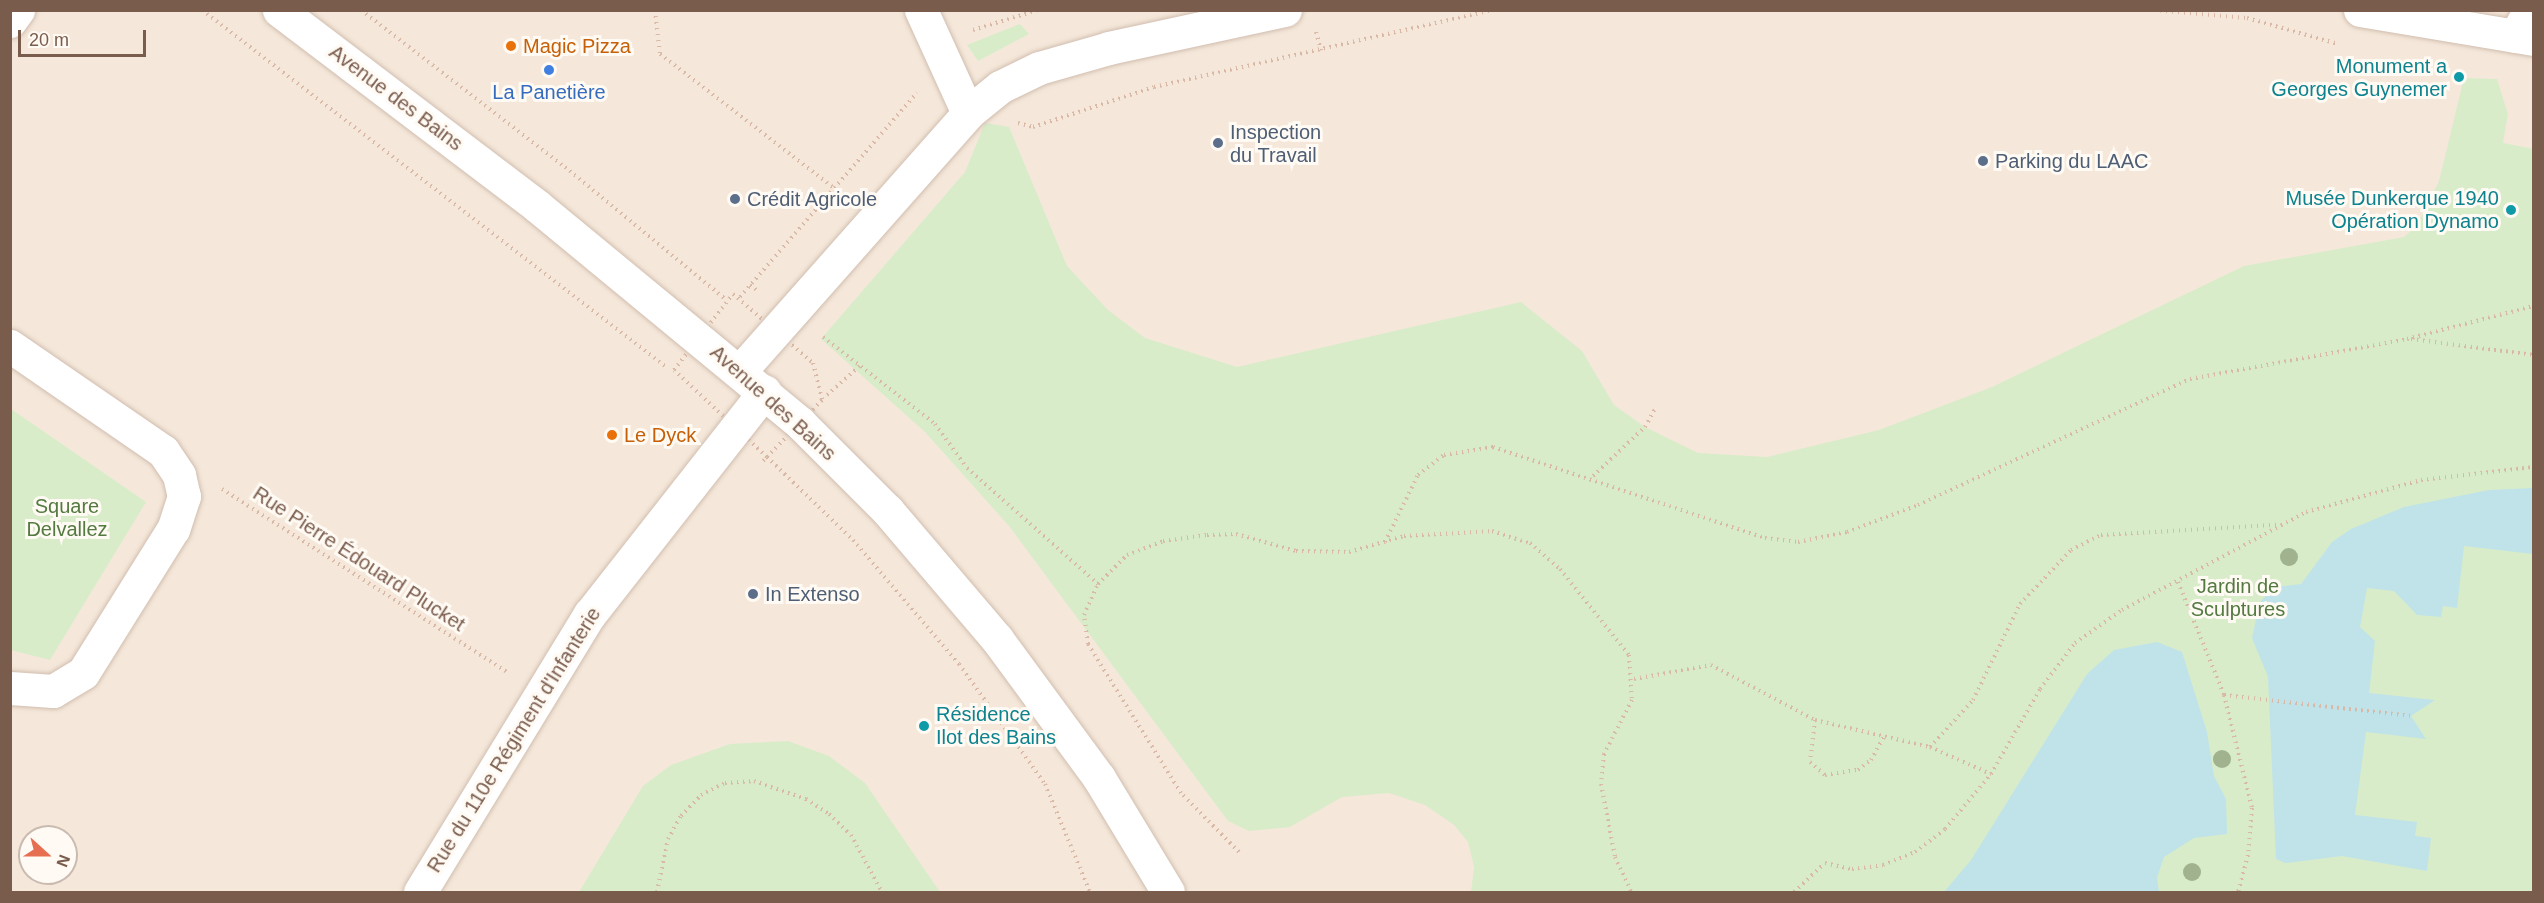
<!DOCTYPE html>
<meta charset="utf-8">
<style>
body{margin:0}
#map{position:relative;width:2544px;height:903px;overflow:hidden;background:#fdf6ec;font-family:Helvetica,sans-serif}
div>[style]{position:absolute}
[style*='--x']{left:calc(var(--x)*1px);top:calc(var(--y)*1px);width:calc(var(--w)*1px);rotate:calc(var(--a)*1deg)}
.residential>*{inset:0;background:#f5e8da}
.green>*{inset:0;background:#d8ecc9}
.water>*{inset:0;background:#bfe3e8}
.path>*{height:4px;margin-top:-2px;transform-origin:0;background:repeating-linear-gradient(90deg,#d9b8a5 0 1.5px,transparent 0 6px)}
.roads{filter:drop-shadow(0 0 2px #d1beb0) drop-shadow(0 0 2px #d1beb0)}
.street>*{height:33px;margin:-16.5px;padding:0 16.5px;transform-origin:16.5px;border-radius:16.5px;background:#fff}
.secondary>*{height:33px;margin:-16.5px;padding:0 16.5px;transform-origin:16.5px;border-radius:16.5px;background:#fff}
.trees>*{width:18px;height:18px;margin:-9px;border-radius:50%;background:#a0b28e}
.dots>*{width:16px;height:16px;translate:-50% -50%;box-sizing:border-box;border:3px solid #fffaf3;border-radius:50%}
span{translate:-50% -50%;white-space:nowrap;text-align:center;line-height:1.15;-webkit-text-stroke:6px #fffaf3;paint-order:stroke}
.food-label{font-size:20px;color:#c56008}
.left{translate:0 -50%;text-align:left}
.culture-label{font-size:20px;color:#0d838f}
.right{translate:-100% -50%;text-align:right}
.shop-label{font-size:20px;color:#366cbe}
.street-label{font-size:20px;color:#7a5c4d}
.service-label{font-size:20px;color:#4e5e75}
.park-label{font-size:20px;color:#537a41}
.frame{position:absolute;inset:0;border:12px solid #7a5c4d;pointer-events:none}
.north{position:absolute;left:18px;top:825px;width:60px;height:60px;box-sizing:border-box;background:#fffaf3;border:2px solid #cabbb1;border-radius:50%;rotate:111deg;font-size:16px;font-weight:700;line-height:24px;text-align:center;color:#7a5c4d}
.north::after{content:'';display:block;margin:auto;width:21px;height:27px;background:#e76f51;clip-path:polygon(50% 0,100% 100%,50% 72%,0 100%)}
.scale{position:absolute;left:18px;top:30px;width:128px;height:27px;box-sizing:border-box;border:3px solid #7a5c4d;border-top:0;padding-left:8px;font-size:18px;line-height:21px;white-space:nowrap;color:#7a5c4d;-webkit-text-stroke:4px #fffaf3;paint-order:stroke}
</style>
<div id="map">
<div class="residential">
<div style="clip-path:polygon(evenodd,10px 11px,2533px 11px,2533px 892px,11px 892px,10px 11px,30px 837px,66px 837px,66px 873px,30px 873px,30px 837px)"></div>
</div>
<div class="green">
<div style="clip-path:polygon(1020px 24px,1029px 34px,978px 61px,967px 45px)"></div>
<div style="clip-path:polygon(2464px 78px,2497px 79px,2508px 114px,2503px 143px,2534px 149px,2533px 892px,1471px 892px,1474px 867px,1468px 842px,1454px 825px,1425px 805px,1389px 793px,1342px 797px,1290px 827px,1249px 831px,1228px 821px,1009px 526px,925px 432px,821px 339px,965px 172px,985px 123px,1009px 127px,1067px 266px,1108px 310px,1145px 338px,1237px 367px,1521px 302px,1582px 351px,1614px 405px,1645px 427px,1698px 453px,1767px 457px,1879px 430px,1992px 387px,2244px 266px,2404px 237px,2418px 224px,2439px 181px)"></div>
<div style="clip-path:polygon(11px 409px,146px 502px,50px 660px,11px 650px)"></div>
<div style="clip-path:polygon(788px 741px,829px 756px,865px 783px,940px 892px,579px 892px,643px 786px,671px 765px,730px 744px)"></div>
</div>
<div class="water">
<div style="clip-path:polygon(2533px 488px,2533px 554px,2464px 546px,2457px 608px,2443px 606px,2441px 617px,2417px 615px,2394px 591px,2367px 588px,2360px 627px,2375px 641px,2369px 693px,2435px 700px,2411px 716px,2426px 739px,2366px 732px,2355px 815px,2417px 822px,2415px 836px,2431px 838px,2427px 871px,2342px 856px,2285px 863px,2276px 859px,2268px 677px,2252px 638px,2260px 602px,2274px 587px,2301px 584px,2332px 542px,2351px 529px,2404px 507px,2489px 490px)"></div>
<div style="clip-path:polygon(2157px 642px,2182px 652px,2207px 732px,2214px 776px,2226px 799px,2227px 834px,2194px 838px,2164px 857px,2157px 878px,2159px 892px,1944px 892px,1971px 860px,2087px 674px,2114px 650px)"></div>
</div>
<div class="path">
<div style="--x:202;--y:10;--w:584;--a:37.56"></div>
<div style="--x:361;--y:10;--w:257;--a:37.6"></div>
<div style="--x:565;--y:167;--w:207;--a:39.5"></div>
<div style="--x:655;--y:10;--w:44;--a:83.5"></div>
<div style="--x:660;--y:54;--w:221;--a:37.6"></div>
<div style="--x:2154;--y:10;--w:93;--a:4.9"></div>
<div style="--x:2247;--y:18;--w:95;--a:15.9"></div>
<div style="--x:973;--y:30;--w:68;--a:-17.1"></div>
<div style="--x:1316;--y:32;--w:19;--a:74"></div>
<div style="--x:1018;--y:123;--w:16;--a:15"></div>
<div style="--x:1033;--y:127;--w:127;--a:-18.3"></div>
<div style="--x:1154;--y:87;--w:348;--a:-12.8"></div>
<div style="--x:750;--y:285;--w:10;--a:37"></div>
<div style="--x:733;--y:294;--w:106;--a:40.8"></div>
<div style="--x:813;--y:363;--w:38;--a:76"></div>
<div style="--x:822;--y:400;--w:79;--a:134"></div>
<div style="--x:767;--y:457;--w:127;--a:-136.9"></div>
<div style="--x:674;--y:370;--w:96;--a:-52.2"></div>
<div style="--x:740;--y:297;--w:270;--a:-49.1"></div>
<div style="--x:823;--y:337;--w:142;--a:37.8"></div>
<div style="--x:935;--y:424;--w:54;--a:54"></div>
<div style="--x:967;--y:468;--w:175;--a:41.5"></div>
<div style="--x:2411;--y:339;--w:124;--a:7.4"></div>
<div style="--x:827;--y:395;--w:47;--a:-41.5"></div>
<div style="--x:763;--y:461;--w:6;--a:-45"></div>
<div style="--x:767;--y:457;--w:120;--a:44"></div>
<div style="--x:853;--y:540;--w:163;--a:49.5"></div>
<div style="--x:959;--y:664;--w:148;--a:54.4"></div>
<div style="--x:1045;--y:784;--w:117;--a:67.4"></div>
<div style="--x:1593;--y:476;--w:71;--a:-43.3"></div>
<div style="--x:1645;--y:427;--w:23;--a:-61"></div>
<div style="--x:222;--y:489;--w:341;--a:32.7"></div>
<div style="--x:1385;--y:542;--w:75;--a:-63.8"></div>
<div style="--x:1418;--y:475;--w:33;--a:-38"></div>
<div style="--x:1444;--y:455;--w:50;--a:-9.3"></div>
<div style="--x:1493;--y:447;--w:287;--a:18.5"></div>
<div style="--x:1765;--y:538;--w:33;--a:7"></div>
<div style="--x:1798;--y:542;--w:50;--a:-11.5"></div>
<div style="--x:1847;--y:532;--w:76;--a:-20.8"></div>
<div style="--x:1918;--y:505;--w:300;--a:-24.9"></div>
<div style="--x:2190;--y:379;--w:221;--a:-10.4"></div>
<div style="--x:2407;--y:339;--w:131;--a:-14.6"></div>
<div style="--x:2178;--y:582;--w:122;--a:67.8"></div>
<div style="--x:2224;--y:695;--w:116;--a:76.1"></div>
<div style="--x:2252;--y:808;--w:47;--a:94.9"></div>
<div style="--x:2248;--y:855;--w:38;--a:105"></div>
<div style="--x:1634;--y:679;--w:78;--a:-10.3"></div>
<div style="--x:1711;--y:665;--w:118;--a:27.9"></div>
<div style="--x:1815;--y:720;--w:118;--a:13.2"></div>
<div style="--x:1930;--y:747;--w:67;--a:23.9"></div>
<div style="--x:2224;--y:695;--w:187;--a:6.4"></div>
<div style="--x:1815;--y:720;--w:42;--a:96.8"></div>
<div style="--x:1810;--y:762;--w:20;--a:41"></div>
<div style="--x:1825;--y:775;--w:33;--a:-9"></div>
<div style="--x:1858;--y:770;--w:16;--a:-38"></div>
<div style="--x:1871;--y:760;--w:26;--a:-61"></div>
<div style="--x:1930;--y:747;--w:64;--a:-47.5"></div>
<div style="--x:1973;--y:700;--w:107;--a:-63.9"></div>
<div style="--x:2020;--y:604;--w:74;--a:-46.6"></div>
<div style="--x:2071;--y:550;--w:34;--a:-27"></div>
<div style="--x:2101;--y:535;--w:176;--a:-3.3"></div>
<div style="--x:1239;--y:852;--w:83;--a:-134.5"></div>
<div style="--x:1181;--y:793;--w:176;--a:-122"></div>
<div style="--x:1088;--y:644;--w:29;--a:-98"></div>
<div style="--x:1084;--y:615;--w:34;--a:-66"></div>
<div style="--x:1098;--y:584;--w:41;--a:-45"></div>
<div style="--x:1127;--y:555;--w:39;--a:-21"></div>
<div style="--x:1163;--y:541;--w:44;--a:-7.8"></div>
<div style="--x:1207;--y:535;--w:29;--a:-2"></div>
<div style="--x:1236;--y:534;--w:62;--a:15.8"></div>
<div style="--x:1296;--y:551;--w:53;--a:1.1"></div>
<div style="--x:1349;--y:552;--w:57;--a:-16.2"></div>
<div style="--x:1404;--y:536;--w:88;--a:-3.3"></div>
<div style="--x:1492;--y:531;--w:40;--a:18"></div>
<div style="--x:1530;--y:543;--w:40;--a:41"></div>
<div style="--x:1560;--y:569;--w:110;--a:51.3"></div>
<div style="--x:1629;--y:655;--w:45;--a:86.2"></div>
<div style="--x:1632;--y:700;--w:61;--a:117.4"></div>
<div style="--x:1604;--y:754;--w:30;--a:96"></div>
<div style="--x:1601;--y:784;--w:74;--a:79.1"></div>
<div style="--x:1615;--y:857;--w:38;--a:65"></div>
<div style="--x:657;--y:892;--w:54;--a:-78.3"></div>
<div style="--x:668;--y:839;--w:26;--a:-61"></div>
<div style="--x:681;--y:816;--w:29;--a:-46"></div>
<div style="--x:701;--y:795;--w:27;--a:-27"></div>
<div style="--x:725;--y:783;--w:29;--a:-4"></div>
<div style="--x:754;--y:781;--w:55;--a:19.1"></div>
<div style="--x:806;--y:799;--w:27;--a:33"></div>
<div style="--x:829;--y:814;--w:30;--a:44"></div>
<div style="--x:851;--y:835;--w:65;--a:61.5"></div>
<div style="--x:1794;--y:892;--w:42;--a:-43.1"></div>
<div style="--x:1825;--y:863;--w:28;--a:13"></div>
<div style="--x:1852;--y:869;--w:31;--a:-7"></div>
<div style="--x:1883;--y:865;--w:35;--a:-22"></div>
<div style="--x:1915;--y:852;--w:38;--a:-37"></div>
<div style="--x:1945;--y:829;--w:72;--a:-50.1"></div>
<div style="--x:1991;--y:774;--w:98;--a:-60"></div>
<div style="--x:2040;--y:689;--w:58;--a:-52.7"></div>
<div style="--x:2075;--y:643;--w:57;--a:-35.1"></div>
<div style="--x:2122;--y:610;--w:208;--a:-28"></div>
<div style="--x:2306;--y:512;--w:119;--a:-15.5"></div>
<div style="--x:2421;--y:480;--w:114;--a:-6.6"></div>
</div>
<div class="roads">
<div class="street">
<div style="--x:921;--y:10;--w:113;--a:65.5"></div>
<div style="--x:10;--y:21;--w:14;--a:-54"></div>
<div style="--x:2515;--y:36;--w:30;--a:-60"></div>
<div style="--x:10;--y:346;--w:186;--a:34.5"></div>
<div style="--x:163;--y:451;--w:29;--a:56"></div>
<div style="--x:179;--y:475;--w:22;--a:77"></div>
<div style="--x:184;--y:496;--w:35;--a:108"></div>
<div style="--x:173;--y:529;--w:170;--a:122"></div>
<div style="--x:83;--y:673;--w:35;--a:149"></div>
<div style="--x:53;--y:691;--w:43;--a:-176"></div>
<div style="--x:420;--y:892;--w:326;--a:-58.6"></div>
<div style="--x:590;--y:614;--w:283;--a:-51.9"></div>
</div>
<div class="secondary">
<div style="--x:279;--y:10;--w:324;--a:37.2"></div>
<div style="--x:537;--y:206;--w:341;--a:39.5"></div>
<div style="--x:800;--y:423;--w:124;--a:45"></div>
<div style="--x:888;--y:511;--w:168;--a:49.6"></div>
<div style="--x:997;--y:639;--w:172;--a:53.7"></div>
<div style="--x:1099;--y:778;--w:133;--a:58.8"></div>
<div style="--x:2360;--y:10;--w:176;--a:9.5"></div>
<div style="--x:741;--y:370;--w:343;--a:-48.5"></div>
<div style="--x:968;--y:113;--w:41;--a:-39.1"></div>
<div style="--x:1000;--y:87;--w:43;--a:-26"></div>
<div style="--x:1039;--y:68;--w:73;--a:-15.9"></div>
<div style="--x:1109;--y:48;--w:180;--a:-12.2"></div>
</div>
</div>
<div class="trees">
<div style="left:2289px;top:557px"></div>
<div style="left:2222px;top:759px"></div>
<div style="left:2192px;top:872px"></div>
</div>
<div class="dots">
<div style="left:511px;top:46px;background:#e8710a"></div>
<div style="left:549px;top:70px;background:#3f7fe0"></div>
<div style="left:2459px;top:77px;background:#0f9aa8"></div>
<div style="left:1218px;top:143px;background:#5c6f8a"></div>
<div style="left:1983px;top:161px;background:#5c6f8a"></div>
<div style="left:735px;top:199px;background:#5c6f8a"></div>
<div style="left:2511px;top:210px;background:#0f9aa8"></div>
<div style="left:612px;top:435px;background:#e8710a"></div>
<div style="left:753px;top:594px;background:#5c6f8a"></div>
<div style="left:924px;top:726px;background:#0f9aa8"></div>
</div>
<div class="food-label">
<span class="left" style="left:523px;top:46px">Magic Pizza</span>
<span class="left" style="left:624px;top:435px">Le Dyck</span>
</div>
<div class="culture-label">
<span class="right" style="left:2447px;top:78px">Monument a<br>Georges Guynemer</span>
<span class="right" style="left:2499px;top:210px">Musée Dunkerque 1940<br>Opération Dynamo</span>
<span class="left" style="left:936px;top:726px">Résidence<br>Ilot des Bains</span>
</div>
<div class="shop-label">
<span style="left:549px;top:92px">La Panetière</span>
</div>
<div class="street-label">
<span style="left:396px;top:98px;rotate:37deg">Avenue des Bains</span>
<span style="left:773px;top:403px;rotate:42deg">Avenue des Bains</span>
<span style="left:359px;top:559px;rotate:33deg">Rue Pierre Édouard Plucket</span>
<span style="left:514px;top:740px;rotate:-58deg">Rue du 110e Régiment d'Infanterie</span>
</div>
<div class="service-label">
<span class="left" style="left:1230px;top:144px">Inspection<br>du Travail</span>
<span class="left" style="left:1995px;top:161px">Parking du LAAC</span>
<span class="left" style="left:747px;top:199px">Crédit Agricole</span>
<span class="left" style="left:765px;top:594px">In Extenso</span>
</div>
<div class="park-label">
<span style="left:67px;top:518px">Square<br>Delvallez</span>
<span style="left:2238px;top:598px">Jardin de<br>Sculptures</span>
</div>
<div class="frame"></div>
<div class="north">N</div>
<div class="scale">20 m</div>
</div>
